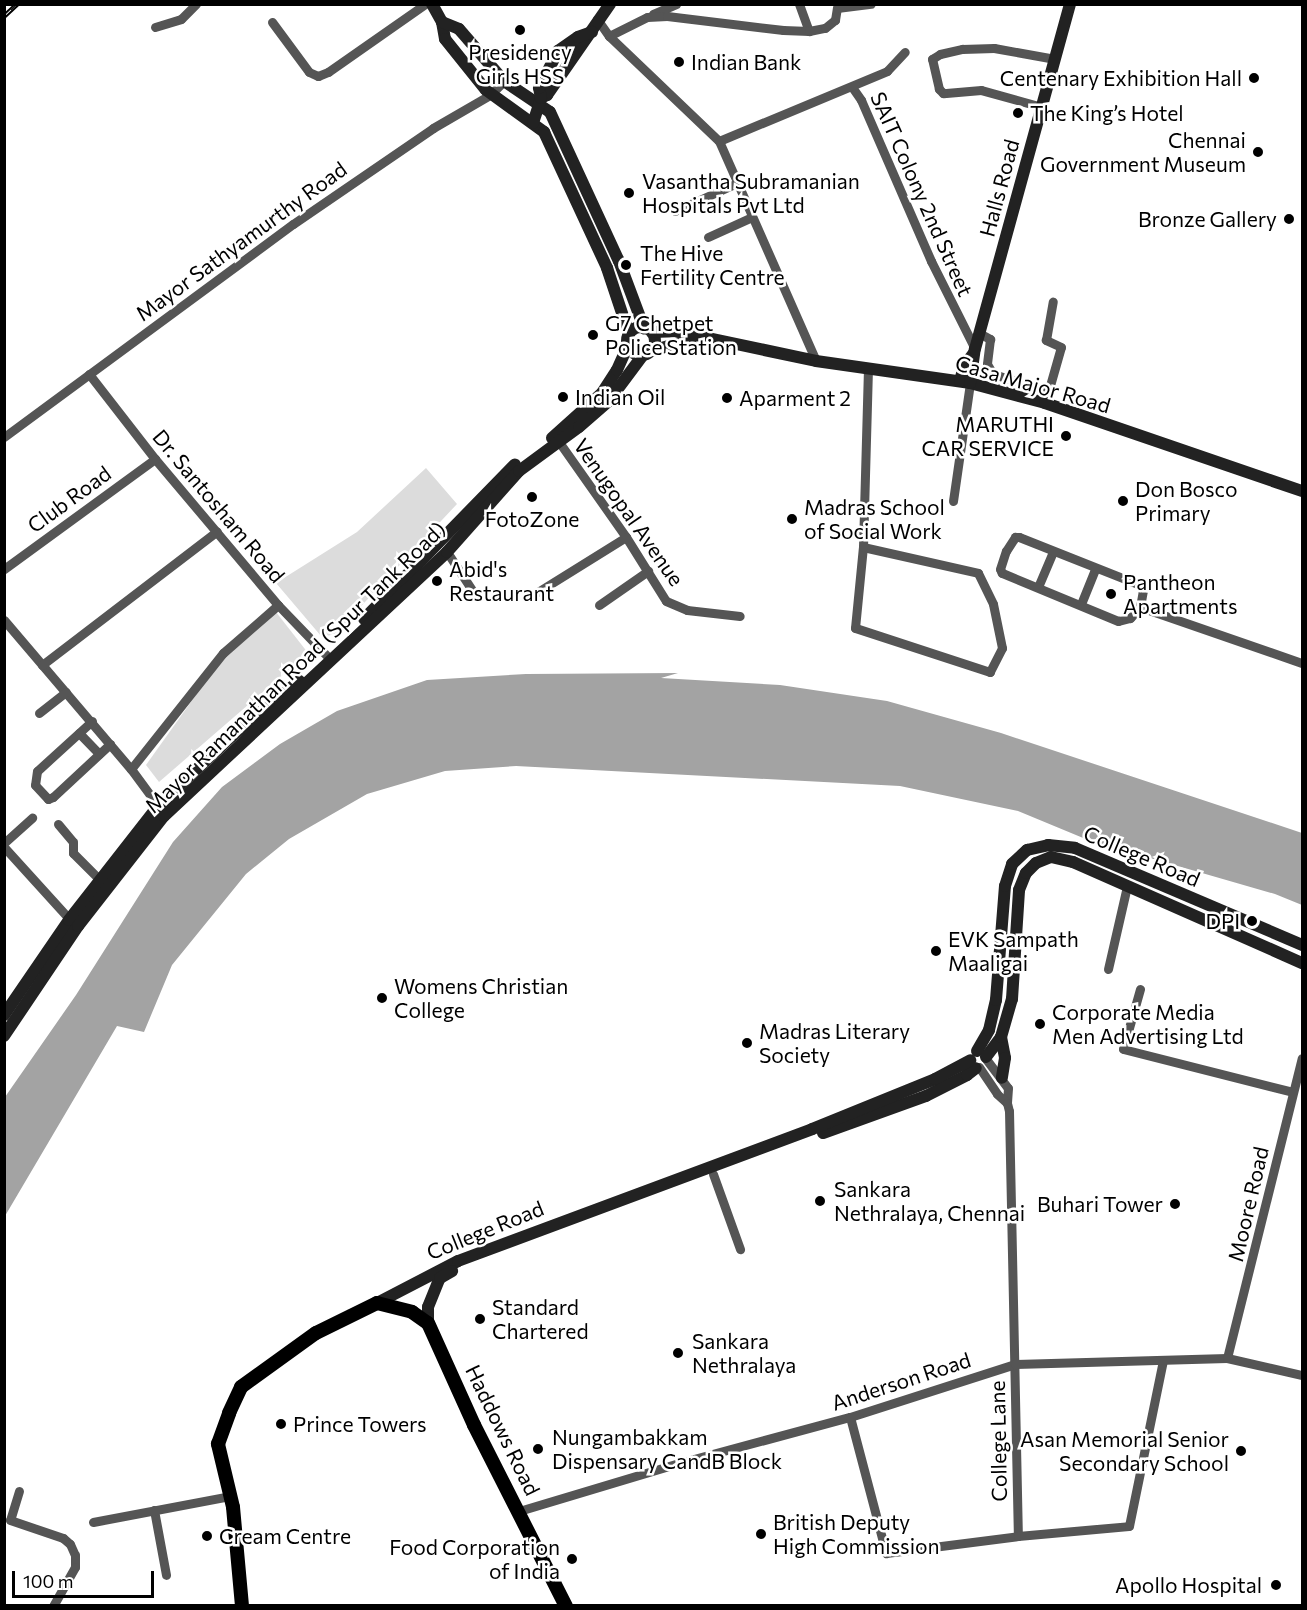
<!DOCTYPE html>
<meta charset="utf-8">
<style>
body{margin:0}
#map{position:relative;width:1307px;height:1610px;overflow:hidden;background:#fff;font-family:Commissioner,sans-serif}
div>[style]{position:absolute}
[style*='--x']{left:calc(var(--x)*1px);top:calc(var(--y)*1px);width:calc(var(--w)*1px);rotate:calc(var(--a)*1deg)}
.green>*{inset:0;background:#dcdcdc}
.water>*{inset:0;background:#a3a3a3}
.minor>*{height:9px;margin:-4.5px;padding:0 4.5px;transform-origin:4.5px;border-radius:4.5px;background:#555}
.secondary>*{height:12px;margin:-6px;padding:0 6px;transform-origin:6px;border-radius:6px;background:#222}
.secondary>.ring{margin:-6px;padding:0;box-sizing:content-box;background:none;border:12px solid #222;border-radius:50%}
.primary>*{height:14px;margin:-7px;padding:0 7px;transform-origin:7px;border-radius:7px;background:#000}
.rail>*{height:5px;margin-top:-2.5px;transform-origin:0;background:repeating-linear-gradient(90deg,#fff 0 9px,#000 0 18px);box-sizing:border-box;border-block:2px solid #000}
.dots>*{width:16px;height:16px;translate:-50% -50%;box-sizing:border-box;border:3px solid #fff;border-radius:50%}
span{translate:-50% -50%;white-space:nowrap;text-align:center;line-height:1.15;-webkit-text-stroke:5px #fff;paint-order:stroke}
.poi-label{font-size:21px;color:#000}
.left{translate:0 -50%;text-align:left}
.right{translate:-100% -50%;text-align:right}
.street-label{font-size:21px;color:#000}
.frame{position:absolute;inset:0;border:6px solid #000;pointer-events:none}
.scale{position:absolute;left:12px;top:1571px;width:142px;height:27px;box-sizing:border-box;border:3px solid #000;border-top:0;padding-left:8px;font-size:18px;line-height:21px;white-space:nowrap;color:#000;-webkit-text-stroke:4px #fff;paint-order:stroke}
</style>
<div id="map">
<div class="green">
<div style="clip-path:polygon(426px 468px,457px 504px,334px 635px,321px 636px,276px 583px,357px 532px)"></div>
<div style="clip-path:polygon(276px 612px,308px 653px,159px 782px,146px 765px,228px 650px)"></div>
</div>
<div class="water">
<div style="clip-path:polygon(678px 673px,661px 678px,780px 685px,887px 701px,1001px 733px,1302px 833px,1302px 905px,1275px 894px,1088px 840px,1018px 811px,900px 786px,516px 766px,445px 771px,367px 794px,289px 839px,246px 874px,172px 965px,144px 1032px,117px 1026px,5px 1216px,5px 1097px,76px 995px,173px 842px,222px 787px,280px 744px,337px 711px,427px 680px,526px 674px)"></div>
</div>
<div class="minor">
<div style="--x:799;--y:4;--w:29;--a:70"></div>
<div style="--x:653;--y:14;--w:25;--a:-23"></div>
<div style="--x:597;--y:19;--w:21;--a:55"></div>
<div style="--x:609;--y:36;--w:152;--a:43.7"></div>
<div style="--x:719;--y:141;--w:240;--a:66.2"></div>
<div style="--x:272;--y:22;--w:62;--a:53.5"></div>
<div style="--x:309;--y:72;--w:10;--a:24"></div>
<div style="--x:318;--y:76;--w:11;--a:-22"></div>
<div style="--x:328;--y:72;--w:118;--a:-35"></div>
<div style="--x:155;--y:27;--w:27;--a:-17"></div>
<div style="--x:181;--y:19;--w:21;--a:-45"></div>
<div style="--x:609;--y:36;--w:42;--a:-26.6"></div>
<div style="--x:647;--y:17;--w:20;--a:-3"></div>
<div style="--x:667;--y:16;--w:117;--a:6.9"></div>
<div style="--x:783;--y:30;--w:26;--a:2"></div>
<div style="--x:809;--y:31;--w:16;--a:-11"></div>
<div style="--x:825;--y:28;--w:13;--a:-39"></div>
<div style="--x:835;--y:20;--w:12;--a:-81"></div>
<div style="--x:837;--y:8;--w:34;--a:-7"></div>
<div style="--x:852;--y:87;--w:16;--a:55"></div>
<div style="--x:861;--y:100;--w:176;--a:66.5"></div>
<div style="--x:931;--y:261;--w:98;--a:63.4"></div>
<div style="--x:1042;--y:107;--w:63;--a:-164.4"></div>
<div style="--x:981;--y:90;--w:38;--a:175"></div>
<div style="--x:943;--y:93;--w:6;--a:-135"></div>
<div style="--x:939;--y:89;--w:31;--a:-103"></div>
<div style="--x:932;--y:59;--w:9;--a:-32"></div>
<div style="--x:940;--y:54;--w:23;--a:-13"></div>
<div style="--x:962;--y:49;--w:32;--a:-2"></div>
<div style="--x:994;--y:48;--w:62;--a:10.2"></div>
<div style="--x:719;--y:141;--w:182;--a:-22.6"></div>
<div style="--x:887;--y:71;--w:26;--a:-47"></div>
<div style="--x:675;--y:211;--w:68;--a:-24.3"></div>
<div style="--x:708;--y:237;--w:48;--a:-24.4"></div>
<div style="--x:979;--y:333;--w:13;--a:29"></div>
<div style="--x:990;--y:339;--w:25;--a:97"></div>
<div style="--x:987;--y:364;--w:12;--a:59"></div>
<div style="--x:993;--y:374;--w:59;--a:16.9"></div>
<div style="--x:89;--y:374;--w:108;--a:52.2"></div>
<div style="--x:155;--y:459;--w:191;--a:49.9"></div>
<div style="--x:278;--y:605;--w:72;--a:46.1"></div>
<div style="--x:1045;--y:403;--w:58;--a:-74.1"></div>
<div style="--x:1061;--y:347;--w:17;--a:-155"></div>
<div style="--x:1046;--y:340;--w:39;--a:-80"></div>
<div style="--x:4;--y:437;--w:359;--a:-36.4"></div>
<div style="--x:293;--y:224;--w:170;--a:-34.4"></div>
<div style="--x:433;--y:128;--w:66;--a:-30.1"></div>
<div style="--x:490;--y:95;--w:20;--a:-45"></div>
<div style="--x:559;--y:442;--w:116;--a:54.8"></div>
<div style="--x:626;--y:537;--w:75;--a:58"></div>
<div style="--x:666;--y:601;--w:23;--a:23"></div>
<div style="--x:687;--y:610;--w:53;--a:6.5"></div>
<div style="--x:953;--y:501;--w:119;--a:-81.8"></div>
<div style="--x:863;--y:547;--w:118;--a:12.7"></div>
<div style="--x:978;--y:573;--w:34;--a:64"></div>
<div style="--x:993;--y:604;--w:45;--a:78.4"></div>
<div style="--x:1002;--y:648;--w:27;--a:117"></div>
<div style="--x:990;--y:672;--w:142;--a:-161.9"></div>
<div style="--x:855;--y:628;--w:81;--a:-84.4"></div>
<div style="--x:863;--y:547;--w:178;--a:-88.4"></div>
<div style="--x:447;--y:552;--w:49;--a:56.6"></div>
<div style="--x:4;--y:569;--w:187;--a:-36.1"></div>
<div style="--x:1038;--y:587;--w:38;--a:-67"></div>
<div style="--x:536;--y:593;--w:106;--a:-31.9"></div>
<div style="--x:1081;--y:604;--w:38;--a:-68"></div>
<div style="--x:599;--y:605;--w:60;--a:-34.8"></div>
<div style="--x:1140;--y:607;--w:15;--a:132"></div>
<div style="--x:1130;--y:618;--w:12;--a:166"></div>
<div style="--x:1118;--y:621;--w:126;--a:-157.5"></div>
<div style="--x:1002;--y:573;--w:4;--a:-117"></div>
<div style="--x:1000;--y:569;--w:19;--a:-72"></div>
<div style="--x:1006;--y:551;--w:17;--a:-57"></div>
<div style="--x:1015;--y:537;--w:4;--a:0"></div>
<div style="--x:1019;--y:537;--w:128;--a:21.6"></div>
<div style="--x:1138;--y:584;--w:8;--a:50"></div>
<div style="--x:1143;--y:590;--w:17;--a:100"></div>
<div style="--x:1140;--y:607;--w:171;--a:19.1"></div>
<div style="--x:4;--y:620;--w:196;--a:49.6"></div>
<div style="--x:131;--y:769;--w:52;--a:53.6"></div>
<div style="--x:42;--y:665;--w:220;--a:-37.4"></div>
<div style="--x:39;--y:713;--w:34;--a:-38"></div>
<div style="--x:92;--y:721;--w:74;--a:137.7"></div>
<div style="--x:37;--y:771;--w:14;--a:98"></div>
<div style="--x:35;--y:785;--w:19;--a:47"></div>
<div style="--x:48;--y:799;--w:5;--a:-22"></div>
<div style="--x:53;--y:797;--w:78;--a:-42.9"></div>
<div style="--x:79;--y:733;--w:29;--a:46"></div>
<div style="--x:131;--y:769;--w:148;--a:-51.6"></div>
<div style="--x:223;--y:653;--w:73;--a:-41.1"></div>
<div style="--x:58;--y:824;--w:23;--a:50"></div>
<div style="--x:73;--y:842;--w:11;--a:90"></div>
<div style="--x:73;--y:853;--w:38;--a:45"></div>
<div style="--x:4;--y:843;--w:38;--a:-42"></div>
<div style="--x:4;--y:847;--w:103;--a:47.8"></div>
<div style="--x:1108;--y:969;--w:85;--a:-77.1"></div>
<div style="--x:1140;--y:989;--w:62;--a:105.8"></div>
<div style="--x:1123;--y:1049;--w:175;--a:14.2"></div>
<div style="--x:986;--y:1059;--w:36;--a:53"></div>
<div style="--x:1008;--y:1088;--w:15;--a:94"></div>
<div style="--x:979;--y:1067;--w:32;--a:56"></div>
<div style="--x:997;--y:1094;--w:13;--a:42"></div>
<div style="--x:1007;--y:1103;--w:8;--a:76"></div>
<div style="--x:1009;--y:1111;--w:425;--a:88.8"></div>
<div style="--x:713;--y:1174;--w:80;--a:70.2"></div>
<div style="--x:1227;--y:1358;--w:309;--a:-76"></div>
<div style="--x:850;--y:1417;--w:141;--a:75.2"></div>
<div style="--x:886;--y:1553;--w:133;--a:-7.3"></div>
<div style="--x:1018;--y:1536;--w:111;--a:-5.1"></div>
<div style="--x:1129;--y:1526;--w:169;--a:-78.4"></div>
<div style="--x:19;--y:1491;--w:30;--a:107"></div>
<div style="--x:10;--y:1520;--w:56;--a:18.8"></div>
<div style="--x:63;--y:1538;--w:9;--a:41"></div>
<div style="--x:70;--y:1544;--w:12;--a:66"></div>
<div style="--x:75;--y:1555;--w:12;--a:90"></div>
<div style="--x:75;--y:1567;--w:45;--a:119.4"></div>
<div style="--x:154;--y:1510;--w:66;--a:79.5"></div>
<div style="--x:519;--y:1511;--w:167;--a:-16.7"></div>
<div style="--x:679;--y:1463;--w:177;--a:-15.1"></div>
<div style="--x:850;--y:1417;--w:173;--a:-17.8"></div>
<div style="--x:1015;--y:1364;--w:212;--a:-1.6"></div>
<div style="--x:1227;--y:1358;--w:77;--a:12.8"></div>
<div style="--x:93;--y:1522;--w:139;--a:-10.7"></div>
</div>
<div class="secondary">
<div style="--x:432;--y:4;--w:21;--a:61"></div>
<div style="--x:442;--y:22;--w:17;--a:80"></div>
<div style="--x:445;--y:39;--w:65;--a:51.2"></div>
<div style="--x:486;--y:90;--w:72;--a:35.9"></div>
<div style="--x:544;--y:132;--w:150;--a:65.1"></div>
<div style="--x:607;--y:268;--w:70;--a:71.6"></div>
<div style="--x:442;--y:22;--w:18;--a:22"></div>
<div style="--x:459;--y:29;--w:69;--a:49.1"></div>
<div style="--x:504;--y:81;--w:55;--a:34"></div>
<div style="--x:550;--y:112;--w:164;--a:65.2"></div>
<div style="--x:619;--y:261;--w:72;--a:69.5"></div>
<div style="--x:541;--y:98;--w:7;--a:-27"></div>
<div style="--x:547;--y:95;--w:111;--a:-55.3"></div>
<div style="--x:533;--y:123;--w:26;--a:-72"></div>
<div style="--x:541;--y:98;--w:10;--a:-101"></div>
<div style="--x:539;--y:88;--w:42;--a:-62.8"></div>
<div style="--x:558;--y:51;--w:24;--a:-35"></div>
<div style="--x:578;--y:37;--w:15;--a:-20"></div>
<div class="ring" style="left:627px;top:327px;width:16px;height:16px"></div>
<div style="--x:652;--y:332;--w:23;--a:-2"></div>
<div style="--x:675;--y:331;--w:144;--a:12"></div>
<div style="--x:816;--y:361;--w:156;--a:8.1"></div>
<div style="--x:970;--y:383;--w:78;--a:14.9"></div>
<div style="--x:1045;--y:403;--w:272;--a:18.9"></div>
<div style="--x:651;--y:351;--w:47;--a:-16.1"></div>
<div style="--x:960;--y:381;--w:16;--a:-75"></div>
<div style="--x:964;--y:366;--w:15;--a:-53"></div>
<div style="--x:970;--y:383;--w:34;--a:-82"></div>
<div style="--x:975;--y:349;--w:358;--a:-74.6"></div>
<div style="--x:552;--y:438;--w:67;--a:-42"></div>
<div style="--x:602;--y:393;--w:27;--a:-57"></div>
<div style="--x:617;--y:370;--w:27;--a:-66"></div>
<div style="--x:364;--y:619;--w:216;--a:-45.7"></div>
<div style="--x:4;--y:1015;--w:115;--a:-55.6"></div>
<div style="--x:69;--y:920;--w:146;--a:-52"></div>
<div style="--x:159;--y:805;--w:100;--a:-43.4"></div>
<div style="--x:232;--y:736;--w:87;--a:-39.4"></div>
<div style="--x:4;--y:1036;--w:133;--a:-56.1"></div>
<div style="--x:78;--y:926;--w:140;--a:-52"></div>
<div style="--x:164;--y:816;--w:387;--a:-43"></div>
<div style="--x:447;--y:552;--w:108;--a:-48.4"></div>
<div style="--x:519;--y:471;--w:74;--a:-36.3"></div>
<div style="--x:579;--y:427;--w:38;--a:-41"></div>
<div style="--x:608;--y:402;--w:59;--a:-53.3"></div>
<div style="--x:1001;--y:1037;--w:21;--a:79"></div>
<div style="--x:1005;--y:1058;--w:20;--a:99"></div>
<div style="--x:977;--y:1051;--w:24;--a:-60"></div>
<div style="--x:989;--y:1030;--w:31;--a:-77"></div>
<div style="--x:996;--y:1000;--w:114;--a:-85.5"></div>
<div style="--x:1005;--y:886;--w:23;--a:-72"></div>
<div style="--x:1012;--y:864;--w:21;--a:-43"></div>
<div style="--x:1027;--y:850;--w:22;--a:-13"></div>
<div style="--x:1048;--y:845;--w:27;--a:6"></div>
<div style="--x:1075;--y:848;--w:247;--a:23.1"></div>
<div style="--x:986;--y:1057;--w:25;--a:-53"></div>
<div style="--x:1001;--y:1037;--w:40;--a:-74"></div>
<div style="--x:1012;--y:999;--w:109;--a:-86.3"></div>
<div style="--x:1019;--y:890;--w:18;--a:-68"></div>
<div style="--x:1026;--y:873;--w:14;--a:-45"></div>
<div style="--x:1036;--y:863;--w:16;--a:-22"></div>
<div style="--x:1051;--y:857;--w:23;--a:13"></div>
<div style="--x:1073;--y:862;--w:250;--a:23.8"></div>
<div style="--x:823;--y:1133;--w:109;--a:-19.8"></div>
<div style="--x:926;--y:1096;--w:46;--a:-27.1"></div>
<div style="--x:967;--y:1075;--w:11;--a:-38"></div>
<div style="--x:377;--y:1303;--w:91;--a:-27.4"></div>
<div style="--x:458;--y:1261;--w:378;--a:-20.4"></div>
<div style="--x:812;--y:1129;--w:133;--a:-22.1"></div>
<div style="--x:935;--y:1079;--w:40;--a:-28"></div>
<div style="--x:428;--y:1323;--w:16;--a:-90"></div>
<div style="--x:428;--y:1307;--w:31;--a:-68"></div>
<div style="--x:440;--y:1278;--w:14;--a:-30"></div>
</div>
<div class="primary">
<div style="--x:242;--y:1606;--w:99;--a:-95.2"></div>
<div style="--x:233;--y:1507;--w:65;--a:-103.4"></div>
<div style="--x:218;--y:1444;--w:33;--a:-70"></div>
<div style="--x:229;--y:1413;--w:29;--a:-65"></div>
<div style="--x:241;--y:1387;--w:92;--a:-35.8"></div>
<div style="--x:316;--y:1333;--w:68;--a:-26.2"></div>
<div style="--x:377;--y:1303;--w:36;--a:14"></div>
<div style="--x:412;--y:1312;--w:19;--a:35"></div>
<div style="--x:428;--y:1323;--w:112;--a:65.7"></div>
<div style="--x:474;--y:1425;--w:203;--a:63.1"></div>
</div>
<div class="rail">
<div style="--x:4;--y:16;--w:18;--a:-43"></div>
</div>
<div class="dots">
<div style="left:520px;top:30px;background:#000"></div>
<div style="left:679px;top:62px;background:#000"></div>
<div style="left:1254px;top:78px;background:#000"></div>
<div style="left:1018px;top:113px;background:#000"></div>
<div style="left:1258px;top:152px;background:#000"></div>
<div style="left:629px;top:193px;background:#000"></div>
<div style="left:1289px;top:219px;background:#000"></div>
<div style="left:626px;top:265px;background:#000"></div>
<div style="left:593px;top:335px;background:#000"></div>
<div style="left:563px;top:397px;background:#000"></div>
<div style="left:727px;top:398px;background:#000"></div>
<div style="left:1066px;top:436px;background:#000"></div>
<div style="left:532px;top:497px;background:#000"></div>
<div style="left:1123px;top:501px;background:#000"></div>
<div style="left:792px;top:519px;background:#000"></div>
<div style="left:437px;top:581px;background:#000"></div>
<div style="left:1111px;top:594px;background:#000"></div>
<div style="left:1252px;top:921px;background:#000"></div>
<div style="left:936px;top:951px;background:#000"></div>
<div style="left:382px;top:998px;background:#000"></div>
<div style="left:1040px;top:1024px;background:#000"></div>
<div style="left:747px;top:1043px;background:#000"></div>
<div style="left:820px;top:1201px;background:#000"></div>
<div style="left:1175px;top:1204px;background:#000"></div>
<div style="left:480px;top:1319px;background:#000"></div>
<div style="left:678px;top:1353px;background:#000"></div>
<div style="left:281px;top:1424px;background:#000"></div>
<div style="left:538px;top:1449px;background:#000"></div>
<div style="left:1241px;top:1451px;background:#000"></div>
<div style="left:761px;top:1534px;background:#000"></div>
<div style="left:207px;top:1536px;background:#000"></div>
<div style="left:572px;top:1559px;background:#000"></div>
<div style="left:1276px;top:1585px;background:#000"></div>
</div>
<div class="poi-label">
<span style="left:520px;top:64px">Presidency<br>Girls HSS</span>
<span class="left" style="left:691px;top:62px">Indian Bank</span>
<span class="right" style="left:1242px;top:78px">Centenary Exhibition Hall</span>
<span class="left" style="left:1030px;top:113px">The King’s Hotel</span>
<span class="right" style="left:1246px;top:152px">Chennai<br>Government Museum</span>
<span class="left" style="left:642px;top:193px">Vasantha Subramanian<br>Hospitals Pvt Ltd</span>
<span class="right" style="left:1277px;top:219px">Bronze Gallery</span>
<span class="left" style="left:640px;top:265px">The Hive<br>Fertility Centre</span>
<span class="left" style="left:605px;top:335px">G7 Chetpet<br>Police Station</span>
<span class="left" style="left:575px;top:397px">Indian Oil</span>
<span class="left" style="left:739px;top:398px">Aparment 2</span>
<span class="right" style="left:1054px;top:436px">MARUTHI<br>CAR SERVICE</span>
<span class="left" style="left:1135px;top:501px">Don Bosco<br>Primary</span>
<span class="left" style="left:804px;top:519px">Madras School<br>of Social Work</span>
<span style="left:532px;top:519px">FotoZone</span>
<span class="left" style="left:449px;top:581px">Abid's<br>Restaurant</span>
<span class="left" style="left:1123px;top:594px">Pantheon<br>Apartments</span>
<span class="right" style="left:1240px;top:921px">DPI</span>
<span class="left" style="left:948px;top:951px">EVK Sampath<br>Maaligai</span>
<span class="left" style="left:394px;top:998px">Womens Christian<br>College</span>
<span class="left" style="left:1052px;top:1024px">Corporate Media<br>Men Advertising Ltd</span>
<span class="left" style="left:759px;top:1043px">Madras Literary<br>Society</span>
<span class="left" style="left:834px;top:1201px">Sankara<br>Nethralaya, Chennai</span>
<span class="right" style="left:1163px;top:1204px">Buhari Tower</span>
<span class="left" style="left:492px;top:1319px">Standard<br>Chartered</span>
<span class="left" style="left:692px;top:1353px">Sankara<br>Nethralaya</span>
<span class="left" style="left:293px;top:1424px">Prince Towers</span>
<span class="left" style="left:552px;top:1449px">Nungambakkam<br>Dispensary CandB Block</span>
<span class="right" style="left:1229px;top:1451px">Asan Memorial Senior<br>Secondary School</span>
<span class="left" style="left:773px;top:1534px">British Deputy<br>High Commission</span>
<span class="left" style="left:219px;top:1536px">Cream Centre</span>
<span class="right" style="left:560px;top:1559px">Food Corporation<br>of India</span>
<span class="right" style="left:1262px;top:1585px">Apollo Hospital</span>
</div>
<div class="street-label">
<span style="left:999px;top:188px;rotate:-75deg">Halls Road</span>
<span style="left:922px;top:194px;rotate:66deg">SAIT Colony 2nd Street</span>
<span style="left:241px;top:241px;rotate:-36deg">Mayor Sathyamurthy Road</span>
<span style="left:1033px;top:384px;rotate:16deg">Casa Major Road</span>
<span style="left:69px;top:499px;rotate:-36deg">Club Road</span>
<span style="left:219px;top:506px;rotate:50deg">Dr. Santosham Road</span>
<span style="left:629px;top:512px;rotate:55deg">Venugopal Avenue</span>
<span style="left:295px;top:667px;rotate:-44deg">Mayor Ramanathan Road (Spur Tank Road)</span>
<span style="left:1142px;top:856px;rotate:23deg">College Road</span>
<span style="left:1248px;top:1204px;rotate:-77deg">Moore Road</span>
<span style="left:485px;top:1230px;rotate:-22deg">College Road</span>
<span style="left:901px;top:1381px;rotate:-18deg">Anderson Road</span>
<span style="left:503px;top:1430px;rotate:64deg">Haddows Road</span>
<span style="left:998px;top:1441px;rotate:-91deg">College Lane</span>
</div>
<div class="frame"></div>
<div class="scale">100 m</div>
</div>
